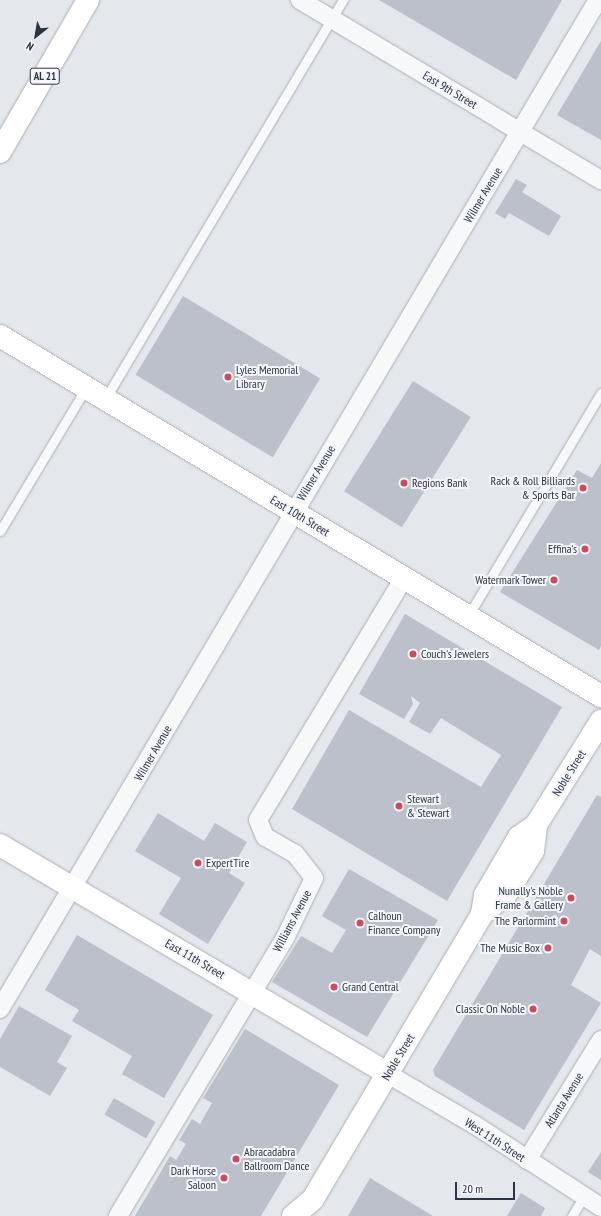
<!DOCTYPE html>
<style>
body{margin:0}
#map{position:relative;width:601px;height:1216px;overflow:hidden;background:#e4e7ec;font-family:"PT Sans Narrow",sans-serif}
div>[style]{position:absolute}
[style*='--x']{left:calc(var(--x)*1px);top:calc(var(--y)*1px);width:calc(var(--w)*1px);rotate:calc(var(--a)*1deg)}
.building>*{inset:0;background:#bbc0ca;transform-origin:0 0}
.roads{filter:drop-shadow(0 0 1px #a9aeb7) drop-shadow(0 0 1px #a9aeb7)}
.lane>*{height:9px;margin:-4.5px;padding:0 4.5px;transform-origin:4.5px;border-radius:4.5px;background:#f7f8fa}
.street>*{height:18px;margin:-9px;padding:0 9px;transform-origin:9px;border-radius:9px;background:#f7f8fa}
.secondary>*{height:22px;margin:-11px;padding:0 11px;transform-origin:11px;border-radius:11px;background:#fff}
.highway>*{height:22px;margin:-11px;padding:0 11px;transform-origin:11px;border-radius:11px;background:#fff}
.dots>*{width:11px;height:11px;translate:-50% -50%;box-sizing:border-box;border:2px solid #f4f6f9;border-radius:50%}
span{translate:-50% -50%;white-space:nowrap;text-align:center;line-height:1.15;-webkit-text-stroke:4px #f4f6f9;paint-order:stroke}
.shield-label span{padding:1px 3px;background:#f4f6f9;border:1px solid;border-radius:3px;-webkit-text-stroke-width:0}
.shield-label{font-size:11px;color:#2b3445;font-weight:700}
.street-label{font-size:12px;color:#2b3445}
.poi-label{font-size:12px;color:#2b3445}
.left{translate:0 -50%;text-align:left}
.right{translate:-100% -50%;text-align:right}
.north{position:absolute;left:16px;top:16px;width:40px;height:40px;-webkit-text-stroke:3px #f4f6f9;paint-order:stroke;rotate:211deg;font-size:11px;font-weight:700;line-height:16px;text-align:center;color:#2b3445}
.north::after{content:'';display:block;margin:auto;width:14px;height:18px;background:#2b3445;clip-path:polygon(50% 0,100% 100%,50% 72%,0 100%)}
.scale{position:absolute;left:455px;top:1182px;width:60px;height:18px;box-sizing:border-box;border:2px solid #2b3445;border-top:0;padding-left:5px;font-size:12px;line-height:14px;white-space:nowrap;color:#2b3445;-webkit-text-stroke:3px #f4f6f9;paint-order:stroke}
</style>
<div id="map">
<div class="building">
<div style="clip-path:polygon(379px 0,562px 0,516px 80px)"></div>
<div style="clip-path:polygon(601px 41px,601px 140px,557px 115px)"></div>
<div style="clip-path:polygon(516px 179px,527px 185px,522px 192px,561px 216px,549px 236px,509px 213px,505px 219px,495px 213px)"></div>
<div style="left:183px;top:296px;width:160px;height:92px;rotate:31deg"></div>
<div style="left:413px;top:381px;width:68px;height:130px;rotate:32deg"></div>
<div style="clip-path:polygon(601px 463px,601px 646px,599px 650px,500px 592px,577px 470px,592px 478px)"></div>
<div style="clip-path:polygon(405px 614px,562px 707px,447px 901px,292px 809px,349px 710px,481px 787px,501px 755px,441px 718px,430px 734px,409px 722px,420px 703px,411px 696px,413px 704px,404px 719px,359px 694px)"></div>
<div style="clip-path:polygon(597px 795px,601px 797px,601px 956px,590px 949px,571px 985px,601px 1003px,524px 1130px,435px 1076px,433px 1070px)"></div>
<div style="clip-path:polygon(158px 813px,204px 841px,215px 823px,247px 842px,229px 873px,245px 883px,208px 944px,159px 914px,181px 878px,135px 851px)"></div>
<div style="clip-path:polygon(349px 869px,438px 920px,367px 1037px,272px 982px,301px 936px,332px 953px,346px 930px,322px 916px)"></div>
<div style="clip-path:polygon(77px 935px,213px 1015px,164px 1098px,122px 1074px,132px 1056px,72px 1021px,79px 1010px,45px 990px)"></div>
<div style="clip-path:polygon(19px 1006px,72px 1036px,57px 1062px,67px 1068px,50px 1096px,0 1067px,0 1039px)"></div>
<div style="clip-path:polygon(245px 1029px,339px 1085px,261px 1216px,135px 1216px,170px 1156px,176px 1160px,186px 1144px,179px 1140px,192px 1119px,200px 1124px,212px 1103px,203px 1098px)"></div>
<div style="left:114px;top:1098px;width:48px;height:19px;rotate:30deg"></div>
<div style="clip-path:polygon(601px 1152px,601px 1180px,588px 1172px)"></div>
<div style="clip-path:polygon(370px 1178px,433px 1216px,348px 1216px)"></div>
<div style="clip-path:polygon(521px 1193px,545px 1208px,541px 1216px,507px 1216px)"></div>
</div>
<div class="roads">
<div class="lane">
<div style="--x:105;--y:399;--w:465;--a:-59.2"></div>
<div style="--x:0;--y:531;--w:167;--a:-59"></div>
<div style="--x:468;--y:616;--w:260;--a:-59.2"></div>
<div style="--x:572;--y:1216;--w:23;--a:-59"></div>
</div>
<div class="street">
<div style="--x:300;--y:0;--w:351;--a:30.9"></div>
<div style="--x:0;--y:1009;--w:1173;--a:-59.35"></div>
<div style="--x:388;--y:1074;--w:101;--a:30.4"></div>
<div style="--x:475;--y:1125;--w:150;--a:33.1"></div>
<div style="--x:527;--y:1160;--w:141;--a:-58.3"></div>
<div style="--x:118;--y:1216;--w:327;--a:-59"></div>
<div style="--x:286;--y:936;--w:64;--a:-64.2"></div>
<div style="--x:314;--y:878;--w:31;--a:-128"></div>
<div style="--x:295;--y:854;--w:34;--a:-150"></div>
<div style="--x:265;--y:837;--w:18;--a:-112"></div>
<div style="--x:258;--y:820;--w:283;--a:-58.9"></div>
</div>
<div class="secondary">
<div style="--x:0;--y:336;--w:701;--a:30.92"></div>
<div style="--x:0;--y:845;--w:451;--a:30.5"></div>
<div style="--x:482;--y:914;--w:19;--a:-81"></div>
<div style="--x:485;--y:895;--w:67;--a:-59.6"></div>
<div style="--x:519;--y:837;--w:21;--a:-35"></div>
<div style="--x:536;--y:825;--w:123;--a:-58"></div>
<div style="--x:293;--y:1216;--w:26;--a:-40"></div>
<div style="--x:313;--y:1199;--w:331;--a:-59.3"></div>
<div style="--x:482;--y:914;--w:31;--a:-40"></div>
<div style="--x:506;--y:894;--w:51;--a:-57.9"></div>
<div style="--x:533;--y:851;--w:26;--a:-83"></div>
</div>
<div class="highway">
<div style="--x:0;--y:152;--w:176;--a:-59.9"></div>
</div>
</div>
<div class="dots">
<div style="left:228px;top:377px;background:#d1495b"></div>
<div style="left:404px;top:483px;background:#d1495b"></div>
<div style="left:583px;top:488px;background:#d1495b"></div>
<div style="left:585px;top:549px;background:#d1495b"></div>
<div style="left:554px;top:580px;background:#d1495b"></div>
<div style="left:413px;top:654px;background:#d1495b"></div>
<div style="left:399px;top:806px;background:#d1495b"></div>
<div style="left:198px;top:863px;background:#d1495b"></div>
<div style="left:571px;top:898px;background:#d1495b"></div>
<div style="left:564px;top:921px;background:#d1495b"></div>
<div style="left:360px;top:923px;background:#d1495b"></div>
<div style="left:548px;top:948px;background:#d1495b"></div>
<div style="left:334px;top:987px;background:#d1495b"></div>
<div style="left:533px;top:1009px;background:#d1495b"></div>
<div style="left:236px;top:1159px;background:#d1495b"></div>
<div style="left:224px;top:1178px;background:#d1495b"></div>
</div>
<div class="shield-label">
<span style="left:45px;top:76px">AL 21</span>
</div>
<div class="street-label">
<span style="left:450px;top:90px;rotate:31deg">East 9th Street</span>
<span style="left:483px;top:195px;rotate:-59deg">Wilmer Avenue</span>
<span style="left:316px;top:473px;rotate:-59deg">Wilmer Avenue</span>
<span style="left:300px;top:516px;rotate:31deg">East 10th Street</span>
<span style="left:153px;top:753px;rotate:-60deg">Wilmer Avenue</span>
<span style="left:569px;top:773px;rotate:-58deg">Noble Street</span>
<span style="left:292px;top:921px;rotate:-62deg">Williams Avenue</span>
<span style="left:195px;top:959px;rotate:30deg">East 11th Street</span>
<span style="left:398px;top:1057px;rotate:-59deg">Noble Street</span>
<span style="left:564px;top:1100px;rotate:-58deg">Atlanta Avenue</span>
<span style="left:495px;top:1140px;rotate:33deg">West 11th Street</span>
</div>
<div class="poi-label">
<span class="left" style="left:236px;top:377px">Lyles Memorial<br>Library</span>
<span class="right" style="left:575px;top:488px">Rack &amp; Roll Billiards<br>&amp; Sports Bar</span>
<span class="left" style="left:412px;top:483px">Regions Bank</span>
<span class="right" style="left:577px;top:549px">Effina's</span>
<span class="right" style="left:546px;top:580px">Watermark Tower</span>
<span class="left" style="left:421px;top:654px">Couch's Jewelers</span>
<span class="left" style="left:407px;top:806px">Stewart<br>&amp; Stewart</span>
<span class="left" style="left:206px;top:863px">ExpertTire</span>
<span class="right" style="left:563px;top:898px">Nunally's Noble<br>Frame &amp; Gallery</span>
<span class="left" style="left:368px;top:923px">Calhoun<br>Finance Company</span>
<span class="right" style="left:556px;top:921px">The Parlormint</span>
<span class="right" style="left:540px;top:948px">The Music Box</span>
<span class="left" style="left:342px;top:987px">Grand Central</span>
<span class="right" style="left:525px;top:1009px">Classic On Noble</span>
<span class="left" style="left:244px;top:1159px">Abracadabra<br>Ballroom Dance</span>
<span class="right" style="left:216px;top:1178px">Dark Horse<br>Saloon</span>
</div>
<div class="north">N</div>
<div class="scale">20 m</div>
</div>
